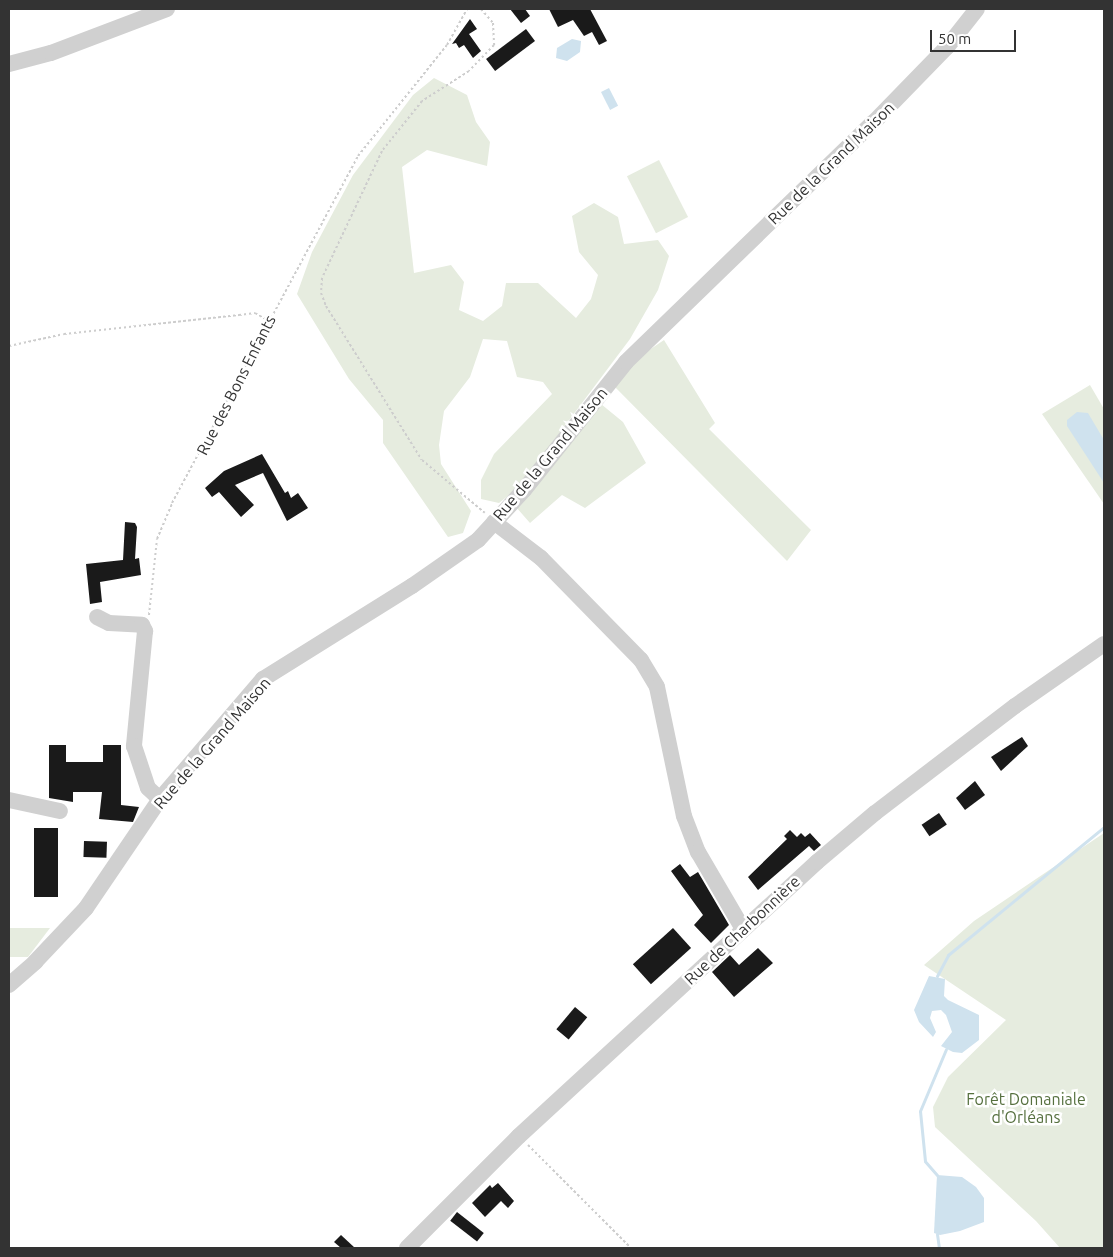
<!DOCTYPE html>
<meta charset="utf-8">
<style>
body{margin:0}
#map{position:relative;width:1113px;height:1257px;overflow:hidden;background:#fff;font-family:Ubuntu,sans-serif}
div>[style]{position:absolute}
[style*='--x']{left:calc(var(--x)*1px);top:calc(var(--y)*1px);width:calc(var(--w)*1px);rotate:calc(var(--a)*1deg)}
.green>*{inset:0;background:#e6ecdf;transform-origin:0 0}
.water>*{inset:0;background:#cfe2ee;transform-origin:0 0}
.stream>*{height:3px;margin:-1.5px;padding:0 1.5px;transform-origin:1.5px;border-radius:1.5px;background:#cfe2ee}
.building>*{inset:0;background:#1a1a1a;transform-origin:0 0}
.path>*{height:2px;margin-top:-1px;transform-origin:0;background:repeating-linear-gradient(90deg,#cdcdcd 0 2.5px,transparent 0 5px)}
.minor>*{height:16px;margin:-8px;padding:0 8px;transform-origin:8px;border-radius:8px;background:#d0d0d0}
span{translate:-50% -50%;white-space:nowrap;text-align:center;line-height:1.15;-webkit-text-stroke:5px #fff;paint-order:stroke}
.street-label{font-size:16px;color:#333}
.park-label{font-size:16px;color:#56703f}
.frame{position:absolute;inset:0;border:10px solid #333;pointer-events:none}
.scale{position:absolute;left:930px;top:30px;width:86px;height:22px;box-sizing:border-box;border:2px solid #333;border-top:0;padding-left:6px;font-size:15px;line-height:18px;white-space:nowrap;color:#333;-webkit-text-stroke:4px #fff;paint-order:stroke}
</style>
<div id="map">
<div class="green">
<div style="clip-path:polygon(434px 78px,467px 95px,476px 122px,490px 142px,487px 166px,427px 150px,402px 167px,414px 273px,451px 265px,464px 282px,459px 310px,483px 321px,502px 306px,506px 283px,538px 283px,576px 318px,591px 299px,598px 275px,579px 252px,572px 216px,594px 203px,618px 217px,624px 244px,658px 240px,669px 256px,658px 290px,630px 339px,519px 487px,499px 503px,481px 499px,481px 480px,494px 454px,552px 394px,543px 382px,517px 377px,507px 341px,483px 339px,470px 377px,444px 411px,439px 445px,441px 464px,471px 511px,463px 533px,448px 537px,383px 443px,383px 420px,349px 379px,297px 294px,312px 252px,353px 175px,413px 95px)"></div>
<div style="left:659px;top:160px;width:64px;height:36px;rotate:63deg"></div>
<div style="clip-path:polygon(664px 340px,715px 423px,709px 429px,811px 530px,787px 561px,614px 386px,636px 359px)"></div>
<div style="clip-path:polygon(1090px 385px,1104px 409px,1104px 504px,1042px 414px)"></div>
<div style="clip-path:polygon(601px 404px,623px 422px,646px 463px,585px 508px,562px 495px,530px 523px,516px 507px)"></div>
<div style="clip-path:polygon(1104px 833px,1104px 1248px,1060px 1248px,1036px 1221px,935px 1127px,933px 1107px,948px 1077px,1006px 1020px,924px 965px,974px 921px)"></div>
<div style="clip-path:polygon(9px 928px,50px 928px,28px 957px,9px 957px)"></div>
</div>
<div class="water">
<div style="clip-path:polygon(572px 39px,581px 41px,580px 52px,567px 61px,556px 58px,557px 48px)"></div>
<div style="left:609px;top:88px;width:20px;height:9px;rotate:63deg"></div>
<div style="clip-path:polygon(1077px 412px,1088px 413px,1104px 440px,1104px 483px,1067px 426px,1067px 420px)"></div>
<div style="clip-path:polygon(929px 976px,945px 979px,944px 996px,948px 1000px,979px 1015px,979px 1040px,962px 1053px,953px 1052px,941px 1046px,952px 1032px,946px 1015px,941px 1010px,932px 1011px,930px 1018px,936px 1032px,933px 1037px,919px 1022px,914px 1010px)"></div>
<div style="clip-path:polygon(937px 1175px,962px 1177px,976px 1187px,984px 1198px,984px 1222px,960px 1231px,940px 1235px,934px 1233px)"></div>
</div>
<div class="stream">
<div style="--x:937;--y:976;--w:24;--a:-62"></div>
<div style="--x:948;--y:955;--w:202;--a:-39.4"></div>
<div style="--x:937;--y:1175;--w:18;--a:-131"></div>
<div style="--x:925;--y:1161;--w:50;--a:-95.7"></div>
<div style="--x:920;--y:1111;--w:67;--a:-67.2"></div>
<div style="--x:937;--y:1234;--w:14;--a:82"></div>
</div>
<div class="building">
<div style="clip-path:polygon(510px 9px,525px 9px,530px 16px,521px 23px)"></div>
<div style="clip-path:polygon(549px 9px,590px 9px,607px 41px,599px 45px,592px 32px,584px 36px,573px 20px,558px 27px)"></div>
<div style="clip-path:polygon(470px 19px,477px 29px,469px 34px,481px 51px,473px 58px,464px 45px,459px 48px,456px 43px,452px 44px)"></div>
<div style="left:526px;top:29px;width:15px;height:50px;rotate:53deg"></div>
<div style="clip-path:polygon(262px 454px,285px 493px,288px 491px,291px 498px,298px 493px,308px 508px,287px 521px,263px 473px,235px 485px,254px 505px,241px 517px,219px 492px,212px 497px,205px 488px,224px 471px)"></div>
<div style="clip-path:polygon(125px 522px,135px 523px,137px 527px,135px 559px,139px 558px,141px 575px,100px 582px,102px 602px,90px 604px,86px 564px,123px 560px)"></div>
<div style="clip-path:polygon(1022px 737px,1028px 746px,1001px 771px,991px 757px)"></div>
<div style="clip-path:polygon(49px 745px,66px 745px,66px 762px,103px 762px,103px 745px,121px 745px,121px 805px,139px 807px,133px 822px,99px 819px,102px 792px,73px 792px,73px 802px,49px 798px)"></div>
<div style="clip-path:polygon(975px 781px,985px 795px,965px 810px,956px 798px)"></div>
<div style="left:939px;top:813px;width:14px;height:21px;rotate:56deg"></div>
<div style="left:34px;top:828px;width:24px;height:69px"></div>
<div style="clip-path:polygon(790px 830px,797px 837px,801px 833px,805px 837px,810px 833px,821px 845px,814px 851px,809px 846px,758px 890px,748px 877px,787px 839px,784px 836px)"></div>
<div style="left:84px;top:841px;width:23px;height:16px;rotate:2deg"></div>
<div style="clip-path:polygon(680px 864px,690px 877px,698px 872px,729px 925px,711px 943px,694px 925px,703px 915px,671px 871px)"></div>
<div style="left:673px;top:928px;width:27px;height:54px;rotate:48deg"></div>
<div style="clip-path:polygon(758px 948px,773px 963px,734px 997px,712px 972px,730px 955px,739px 965px)"></div>
<div style="left:575px;top:1007px;width:16px;height:29px;rotate:40deg"></div>
<div style="clip-path:polygon(498px 1183px,514px 1201px,508px 1208px,501px 1201px,485px 1217px,472px 1203px,490px 1185px,492px 1188px)"></div>
<div style="left:457px;top:1212px;width:34px;height:11px;rotate:38deg"></div>
<div style="clip-path:polygon(341px 1235px,355px 1248px,341px 1248px,334px 1242px)"></div>
</div>
<div class="path">
<div style="--x:481;--y:9;--w:18;--a:49"></div>
<div style="--x:493;--y:23;--w:22;--a:87"></div>
<div style="--x:494;--y:45;--w:36;--a:134"></div>
<div style="--x:469;--y:71;--w:56;--a:147.4"></div>
<div style="--x:422;--y:101;--w:64;--a:128.7"></div>
<div style="--x:382;--y:151;--w:140;--a:115.3"></div>
<div style="--x:322;--y:278;--w:15;--a:94"></div>
<div style="--x:321;--y:293;--w:14;--a:69"></div>
<div style="--x:326;--y:306;--w:181;--a:58.1"></div>
<div style="--x:422;--y:460;--w:82;--a:40.1"></div>
<div style="--x:9;--y:346;--w:56;--a:-12.3"></div>
<div style="--x:64;--y:334;--w:176;--a:-6.2"></div>
<div style="--x:239;--y:315;--w:16;--a:-7"></div>
<div style="--x:255;--y:313;--w:16;--a:30"></div>
<div style="--x:149;--y:615;--w:76;--a:-84"></div>
<div style="--x:157;--y:539;--w:39;--a:-67"></div>
<div style="--x:172;--y:503;--w:394;--a:-61.8"></div>
<div style="--x:358;--y:156;--w:142;--a:-51.3"></div>
<div style="--x:447;--y:45;--w:41;--a:-60.9"></div>
<div style="--x:528;--y:1145;--w:146;--a:45"></div>
</div>
<div class="minor">
<div style="--x:9;--y:64;--w:43;--a:-14.7"></div>
<div style="--x:51;--y:53;--w:124;--a:-20.8"></div>
<div style="--x:494;--y:522;--w:59;--a:37.5"></div>
<div style="--x:541;--y:558;--w:143;--a:45.6"></div>
<div style="--x:641;--y:660;--w:31;--a:59"></div>
<div style="--x:657;--y:687;--w:132;--a:78.2"></div>
<div style="--x:684;--y:816;--w:39;--a:69"></div>
<div style="--x:698;--y:852;--w:89;--a:59.7"></div>
<div style="--x:97;--y:617;--w:13;--a:27"></div>
<div style="--x:109;--y:623;--w:33;--a:3"></div>
<div style="--x:142;--y:625;--w:7;--a:63"></div>
<div style="--x:145;--y:631;--w:116;--a:95.5"></div>
<div style="--x:134;--y:746;--w:44;--a:71.6"></div>
<div style="--x:148;--y:788;--w:16;--a:43"></div>
<div style="--x:9;--y:800;--w:52;--a:12.2"></div>
<div style="--x:9;--y:985;--w:35;--a:-41"></div>
<div style="--x:35;--y:962;--w:74;--a:-46.6"></div>
<div style="--x:86;--y:908;--w:132;--a:-55.8"></div>
<div style="--x:160;--y:799;--w:158;--a:-49.4"></div>
<div style="--x:263;--y:679;--w:176;--a:-32"></div>
<div style="--x:412;--y:586;--w:80;--a:-34.9"></div>
<div style="--x:478;--y:540;--w:68;--a:-47.4"></div>
<div style="--x:524;--y:490;--w:164;--a:-51.4"></div>
<div style="--x:626;--y:362;--w:344;--a:-44.1"></div>
<div style="--x:873;--y:123;--w:106;--a:-45.8"></div>
<div style="--x:947;--y:47;--w:48;--a:-51.7"></div>
<div style="--x:407;--y:1248;--w:158;--a:-45"></div>
<div style="--x:519;--y:1136;--w:405;--a:-42.6"></div>
<div style="--x:817;--y:862;--w:76;--a:-40.2"></div>
<div style="--x:875;--y:813;--w:176;--a:-37.4"></div>
<div style="--x:1015;--y:706;--w:108;--a:-34.9"></div>
</div>
<div class="street-label">
<span style="left:831px;top:163px;rotate:-44deg">Rue de la Grand Maison</span>
<span style="left:236px;top:385px;rotate:-63deg">Rue des Bons Enfants</span>
<span style="left:550px;top:454px;rotate:-50deg">Rue de la Grand Maison</span>
<span style="left:212px;top:743px;rotate:-49deg">Rue de la Grand Maison</span>
<span style="left:742px;top:930px;rotate:-43deg">Rue de Charbonnière</span>
</div>
<div class="park-label">
<span style="left:1026px;top:1108px">Forêt Domaniale<br>d'Orléans</span>
</div>
<div class="frame"></div>
<div class="scale">50 m</div>
</div>
